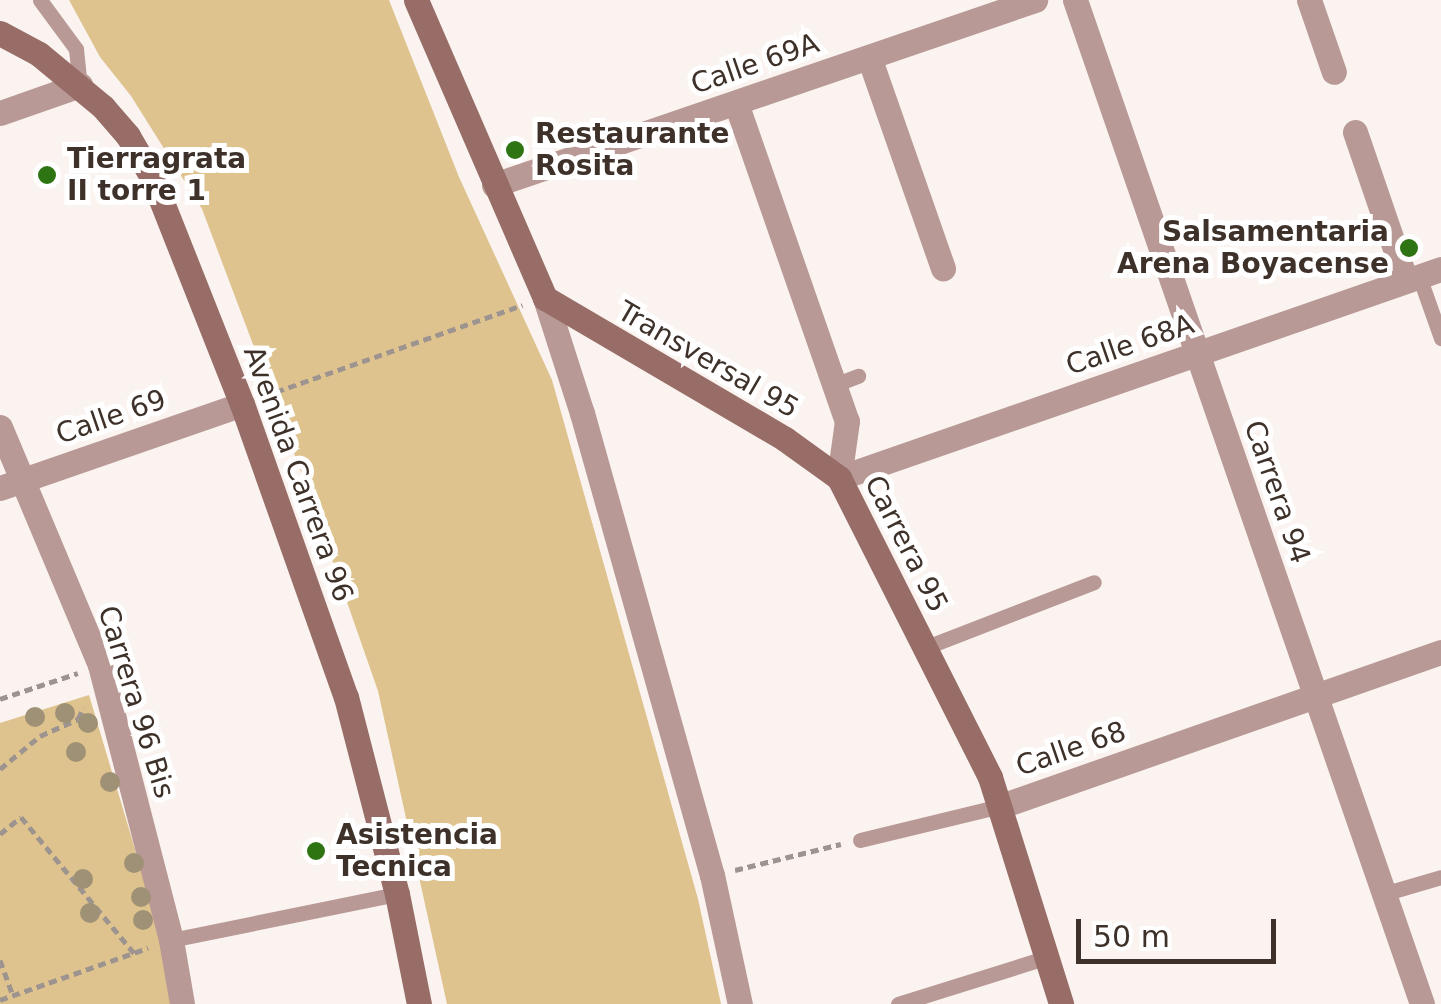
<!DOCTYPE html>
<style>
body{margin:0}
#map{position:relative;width:1441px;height:1004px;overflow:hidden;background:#faf3ef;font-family:"DejaVu Sans",sans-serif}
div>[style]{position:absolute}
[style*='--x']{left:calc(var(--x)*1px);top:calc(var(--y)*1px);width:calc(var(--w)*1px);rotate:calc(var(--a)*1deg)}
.green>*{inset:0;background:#dfc38e}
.path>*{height:5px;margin-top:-2.5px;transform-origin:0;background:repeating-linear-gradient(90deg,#9e948f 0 8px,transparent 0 13px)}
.lane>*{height:15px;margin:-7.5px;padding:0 7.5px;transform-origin:7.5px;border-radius:7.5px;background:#b89995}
.street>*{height:25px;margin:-12.5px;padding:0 12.5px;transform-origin:12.5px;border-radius:12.5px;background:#b89995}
.secondary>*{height:25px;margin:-12.5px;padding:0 12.5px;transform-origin:12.5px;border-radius:12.5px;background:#986d67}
.trees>*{width:20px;height:20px;margin:-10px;border-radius:50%;background:#9f9175}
.dots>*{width:28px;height:28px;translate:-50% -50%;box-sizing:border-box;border:5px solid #fff;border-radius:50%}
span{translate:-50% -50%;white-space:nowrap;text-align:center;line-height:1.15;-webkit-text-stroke:10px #fff;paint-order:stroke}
.street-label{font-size:28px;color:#3e312a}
.poi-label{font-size:28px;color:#3e312a;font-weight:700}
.left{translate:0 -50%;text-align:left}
.right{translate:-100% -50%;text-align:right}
.scale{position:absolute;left:1076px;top:919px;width:200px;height:45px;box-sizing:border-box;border:5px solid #3e312a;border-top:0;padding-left:12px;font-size:30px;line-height:35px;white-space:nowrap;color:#3e312a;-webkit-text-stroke:8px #fff;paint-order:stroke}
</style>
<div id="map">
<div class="green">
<div style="clip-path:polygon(69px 0,389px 0,459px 177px,552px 380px,698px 899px,721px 1004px,447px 1004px,378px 691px,309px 493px,202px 209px,131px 96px,100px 57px)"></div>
<div style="clip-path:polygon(89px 695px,163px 943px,171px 1004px,0 1004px,0 723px)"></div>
</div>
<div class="path">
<div style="--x:264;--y:396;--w:274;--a:-19.4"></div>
<div style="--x:0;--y:699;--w:82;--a:-18.4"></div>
<div style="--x:0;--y:769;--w:52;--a:-39.5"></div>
<div style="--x:40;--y:736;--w:42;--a:-24.1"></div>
<div style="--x:78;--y:719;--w:13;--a:-63"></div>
<div style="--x:0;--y:834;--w:27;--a:-39"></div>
<div style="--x:21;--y:817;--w:177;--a:50.3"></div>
<div style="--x:735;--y:870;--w:109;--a:-13.8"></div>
<div style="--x:0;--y:960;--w:38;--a:70"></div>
<div style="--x:0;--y:1000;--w:157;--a:-19.4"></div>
</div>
<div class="lane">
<div style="--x:40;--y:0;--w:61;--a:53.7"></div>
<div style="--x:76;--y:49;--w:36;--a:84"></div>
<div style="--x:1419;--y:276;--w:66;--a:70.5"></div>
<div style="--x:834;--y:385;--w:26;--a:-21"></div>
<div style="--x:924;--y:648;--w:182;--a:-21.2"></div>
<div style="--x:860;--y:840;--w:145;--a:-13.6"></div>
<div style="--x:1383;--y:894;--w:60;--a:-16.3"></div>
<div style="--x:171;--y:940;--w:231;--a:-11.5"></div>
<div style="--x:898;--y:1004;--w:154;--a:-17.4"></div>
</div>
<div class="street">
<div style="--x:1075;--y:0;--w:1062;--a:70.93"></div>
<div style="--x:1309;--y:0;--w:76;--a:70.9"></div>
<div style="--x:869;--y:57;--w:224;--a:70.7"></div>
<div style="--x:736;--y:103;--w:337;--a:70.8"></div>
<div style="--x:847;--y:421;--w:58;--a:98"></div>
<div style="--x:839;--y:478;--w:637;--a:-19.15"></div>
<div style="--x:0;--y:113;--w:85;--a:-19.3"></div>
<div style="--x:1355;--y:132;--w:157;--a:71.1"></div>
<div style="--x:494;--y:185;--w:572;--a:-18.88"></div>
<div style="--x:545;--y:298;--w:121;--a:72.2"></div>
<div style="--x:582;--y:413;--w:480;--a:74.3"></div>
<div style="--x:712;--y:875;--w:132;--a:77.8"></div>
<div style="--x:0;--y:427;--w:258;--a:67.2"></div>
<div style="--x:100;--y:665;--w:284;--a:75.5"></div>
<div style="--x:171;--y:940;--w:65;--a:80.2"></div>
<div style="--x:0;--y:488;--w:256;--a:-19.1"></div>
<div style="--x:1001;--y:806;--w:466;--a:-19.3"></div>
</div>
<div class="secondary">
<div style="--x:416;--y:0;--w:325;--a:66.6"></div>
<div style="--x:545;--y:298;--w:278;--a:30.4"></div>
<div style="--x:785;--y:439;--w:67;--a:35.8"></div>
<div style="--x:839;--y:478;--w:335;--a:63.2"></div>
<div style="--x:990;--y:777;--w:238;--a:72.6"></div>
<div style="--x:0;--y:33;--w:44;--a:28.3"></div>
<div style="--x:39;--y:54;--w:83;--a:39.6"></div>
<div style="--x:103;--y:107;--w:38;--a:49"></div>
<div style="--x:128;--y:136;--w:48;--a:59.7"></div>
<div style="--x:152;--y:177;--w:244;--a:68.4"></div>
<div style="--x:242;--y:404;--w:311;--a:70.5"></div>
<div style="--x:346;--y:697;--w:203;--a:75.5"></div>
<div style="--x:397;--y:894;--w:112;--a:78.7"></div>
</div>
<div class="trees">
<div style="left:65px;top:713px"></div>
<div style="left:35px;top:717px"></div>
<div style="left:88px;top:723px"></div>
<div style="left:76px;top:752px"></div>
<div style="left:110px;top:782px"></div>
<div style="left:134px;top:863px"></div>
<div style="left:83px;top:879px"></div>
<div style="left:141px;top:897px"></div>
<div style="left:90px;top:913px"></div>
<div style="left:143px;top:920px"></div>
</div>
<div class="dots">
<div style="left:515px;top:150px;background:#2f7413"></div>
<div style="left:47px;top:175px;background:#2f7413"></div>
<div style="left:1409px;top:248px;background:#2f7413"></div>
<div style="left:316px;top:851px;background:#2f7413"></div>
</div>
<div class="street-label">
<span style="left:755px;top:64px;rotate:-19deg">Calle 69A</span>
<span style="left:1130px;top:345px;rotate:-19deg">Calle 68A</span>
<span style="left:708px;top:360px;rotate:30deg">Transversal 95</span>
<span style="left:111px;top:417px;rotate:-19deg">Calle 69</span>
<span style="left:298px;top:474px;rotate:70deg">Avenida Carrera 96</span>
<span style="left:1277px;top:492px;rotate:71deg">Carrera 94</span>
<span style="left:906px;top:544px;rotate:63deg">Carrera 95</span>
<span style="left:136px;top:702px;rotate:73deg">Carrera 96 Bis</span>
<span style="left:1071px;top:749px;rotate:-19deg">Calle 68</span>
</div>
<div class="poi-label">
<span class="left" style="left:535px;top:150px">Restaurante<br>Rosita</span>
<span class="left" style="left:67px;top:175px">Tierragrata<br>II torre 1</span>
<span class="right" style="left:1389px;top:248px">Salsamentaria<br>Arena Boyacense</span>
<span class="left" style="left:336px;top:851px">Asistencia<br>Tecnica</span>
</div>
<div class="scale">50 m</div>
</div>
